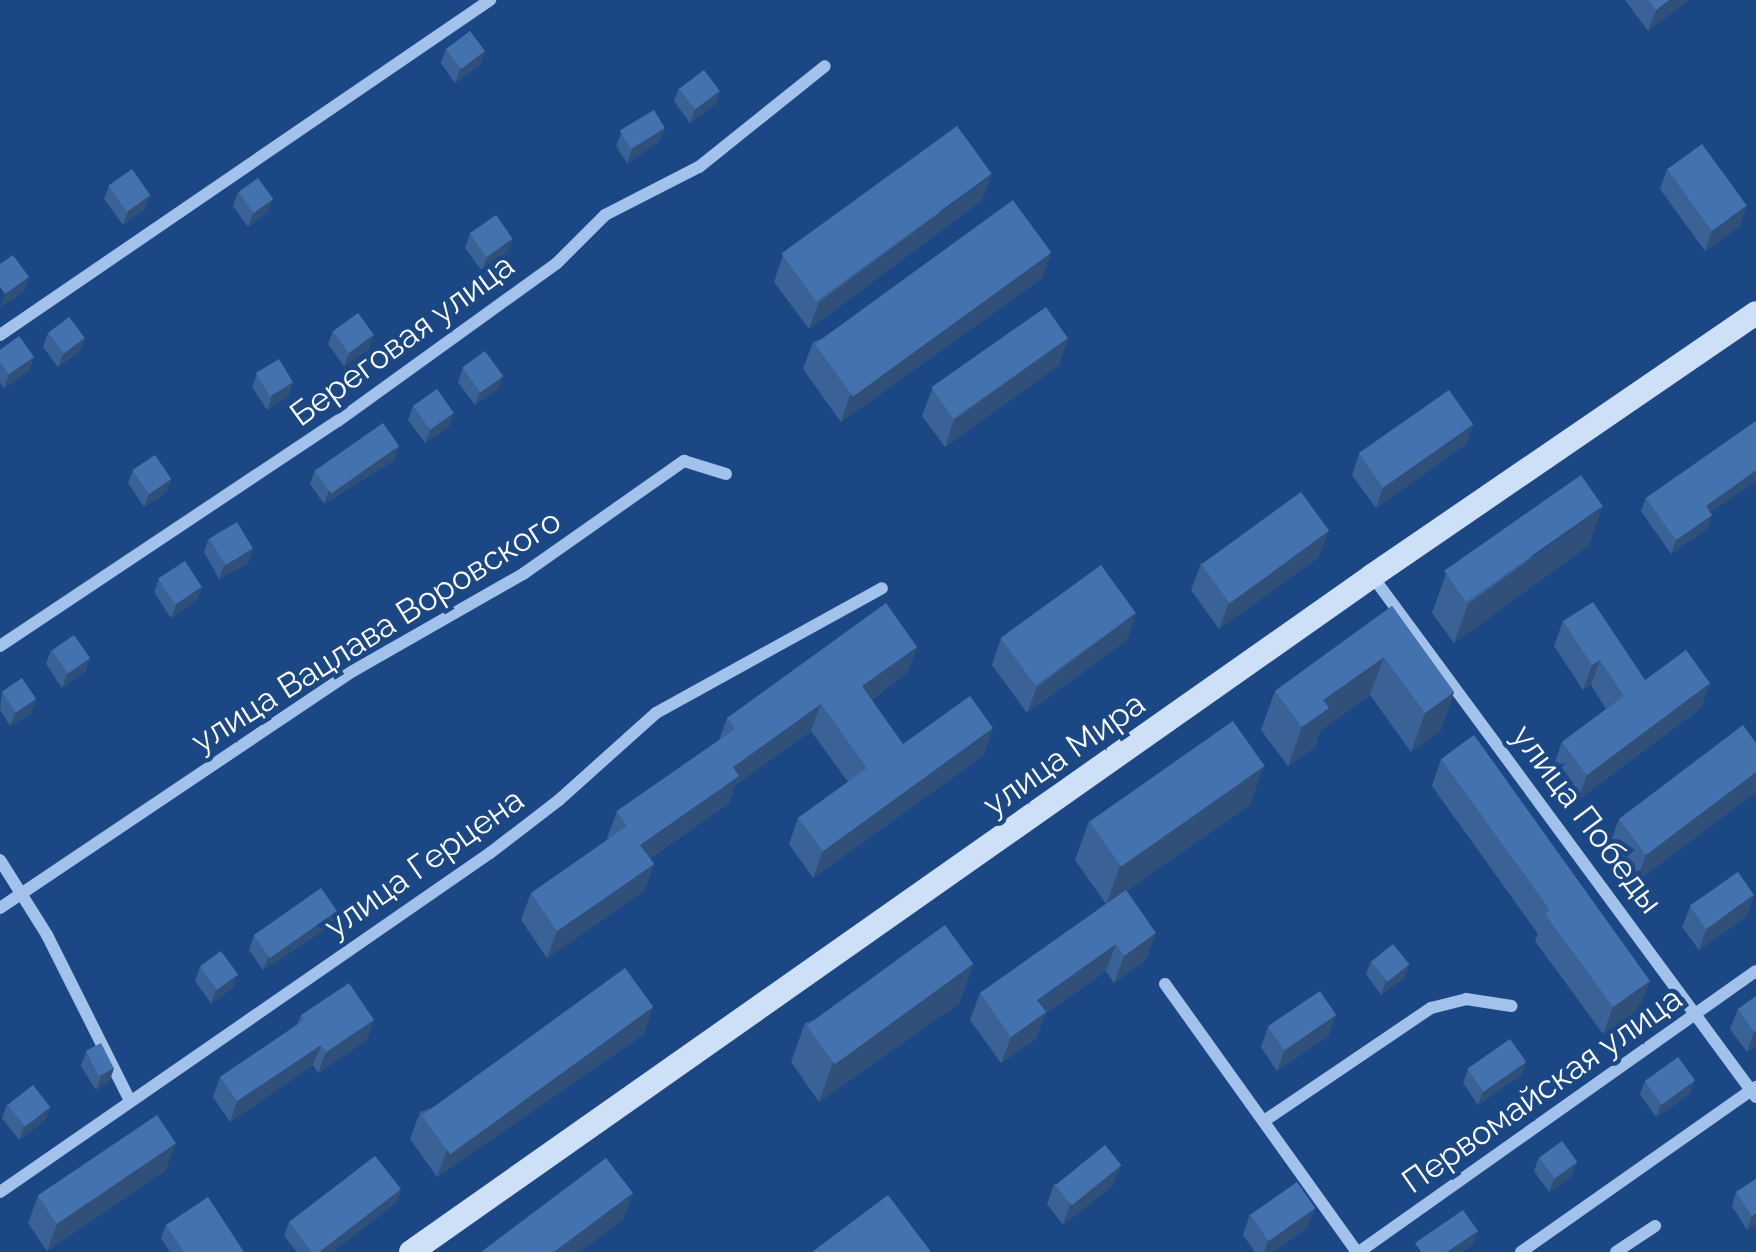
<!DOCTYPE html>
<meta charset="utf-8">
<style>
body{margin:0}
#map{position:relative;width:1756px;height:1252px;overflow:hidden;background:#1b4885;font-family:Raleway,sans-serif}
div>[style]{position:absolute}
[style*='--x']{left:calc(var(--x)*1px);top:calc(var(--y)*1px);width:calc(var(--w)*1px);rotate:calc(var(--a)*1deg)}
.street>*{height:12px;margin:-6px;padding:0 6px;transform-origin:6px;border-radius:6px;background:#a2c2eb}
.secondary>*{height:24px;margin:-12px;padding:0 12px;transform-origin:12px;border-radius:12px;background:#cee0f8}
.wall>*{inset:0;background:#3a6296}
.shaded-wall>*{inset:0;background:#30507a}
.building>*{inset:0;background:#4472ae;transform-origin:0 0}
span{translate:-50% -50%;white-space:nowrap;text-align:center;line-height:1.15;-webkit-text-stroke:9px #1b4885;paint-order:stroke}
.street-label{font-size:33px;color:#fff}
</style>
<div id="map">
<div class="street">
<div style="--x:0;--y:335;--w:594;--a:-34.36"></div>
<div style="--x:1373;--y:577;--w:646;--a:53.63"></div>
<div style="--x:0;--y:646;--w:406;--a:-33.7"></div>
<div style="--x:338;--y:421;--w:270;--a:-35.8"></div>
<div style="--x:557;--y:263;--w:68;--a:-45"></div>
<div style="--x:605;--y:215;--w:106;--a:-27.1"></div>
<div style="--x:699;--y:167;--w:161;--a:-38.7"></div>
<div style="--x:0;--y:860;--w:89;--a:57.9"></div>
<div style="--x:47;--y:935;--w:183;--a:63.4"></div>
<div style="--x:0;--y:908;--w:425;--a:-33.9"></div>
<div style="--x:353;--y:671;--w:196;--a:-29.7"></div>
<div style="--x:523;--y:574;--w:197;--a:-35.1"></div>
<div style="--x:684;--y:461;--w:44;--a:17.2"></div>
<div style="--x:1165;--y:984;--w:330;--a:54.4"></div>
<div style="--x:1264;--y:1121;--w:202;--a:-34.1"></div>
<div style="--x:1431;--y:1008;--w:36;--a:-14"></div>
<div style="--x:1466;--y:999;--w:46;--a:8.8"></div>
<div style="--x:0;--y:1192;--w:596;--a:-34.68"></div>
<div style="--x:490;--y:853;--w:87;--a:-37.5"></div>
<div style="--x:559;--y:800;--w:130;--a:-41.9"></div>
<div style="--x:656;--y:713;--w:258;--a:-28.9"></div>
<div style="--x:1359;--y:1252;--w:486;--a:-35.3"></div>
<div style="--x:1521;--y:1252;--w:287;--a:-35.1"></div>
<div style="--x:1616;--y:1252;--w:47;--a:-33.7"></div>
</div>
<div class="secondary">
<div style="--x:411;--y:1252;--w:1175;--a:-35.12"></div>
<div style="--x:1372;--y:576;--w:465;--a:-34.4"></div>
</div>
<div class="wall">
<div style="clip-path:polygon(1625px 0,1689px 0,1648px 31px)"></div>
<div style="clip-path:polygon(446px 49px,485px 51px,480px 65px,455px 83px,441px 63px)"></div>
<div style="clip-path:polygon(679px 88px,720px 91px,715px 104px,690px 123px,674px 101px)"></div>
<div style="clip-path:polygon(665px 128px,660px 141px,627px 163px,616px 146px,621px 133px)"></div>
<div style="clip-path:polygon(1667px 169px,1740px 226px,1705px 251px,1660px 189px)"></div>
<div style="clip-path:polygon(109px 186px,150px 195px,145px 209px,123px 225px,104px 199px)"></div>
<div style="clip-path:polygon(238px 192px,268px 212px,248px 227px,233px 206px)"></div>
<div style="clip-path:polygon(982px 200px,809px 329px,774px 282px,783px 255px)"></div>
<div style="clip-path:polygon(470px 234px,508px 252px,482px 271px,465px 248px)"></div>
<div style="clip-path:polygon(1051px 253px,1041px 279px,841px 422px,803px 369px,813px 342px)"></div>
<div style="clip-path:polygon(333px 331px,369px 349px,344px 366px,328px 344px)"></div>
<div style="clip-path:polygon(48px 333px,85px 338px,80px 351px,58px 367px,43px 347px)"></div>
<div style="clip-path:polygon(1068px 338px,1059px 365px,945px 447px,922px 416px,932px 389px)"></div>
<div style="clip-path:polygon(0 350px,34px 357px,29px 371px,4px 388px,0 382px)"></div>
<div style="clip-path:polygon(463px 368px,503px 376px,498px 389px,475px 405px,458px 382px)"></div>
<div style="clip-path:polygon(257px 374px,293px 382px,288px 396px,267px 410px,252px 387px)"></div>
<div style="clip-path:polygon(413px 406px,454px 413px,449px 426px,425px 443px,408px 420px)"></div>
<div style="clip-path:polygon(1756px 421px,1756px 481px,1710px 512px,1707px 529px,1671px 554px,1641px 511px,1646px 498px)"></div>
<div style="clip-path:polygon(1473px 424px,1466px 444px,1376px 508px,1352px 475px,1359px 454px)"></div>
<div style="clip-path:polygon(399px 446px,394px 460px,324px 504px,310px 484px,315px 470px)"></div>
<div style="clip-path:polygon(133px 470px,171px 479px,166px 492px,144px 507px,128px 483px)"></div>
<div style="clip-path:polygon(209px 538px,248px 563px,219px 579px,204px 552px)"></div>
<div style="clip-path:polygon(1589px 545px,1454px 643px,1432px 613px,1446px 574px)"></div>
<div style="clip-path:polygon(1319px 557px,1219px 629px,1191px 590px,1201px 563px)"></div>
<div style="clip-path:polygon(159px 579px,197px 600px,171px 618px,154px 592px)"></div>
<div style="clip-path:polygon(1392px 606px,1454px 692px,1440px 731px,1411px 752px,1370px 695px,1320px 731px,1315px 747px,1288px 766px,1261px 730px,1275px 691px)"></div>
<div style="clip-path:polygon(1136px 613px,1127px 640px,1027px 713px,992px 665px,1001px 638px)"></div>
<div style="clip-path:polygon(1563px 621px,1645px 680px,1710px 683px,1701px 708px,1578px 800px,1553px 767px,1562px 742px,1606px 709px,1591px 685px,1583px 690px,1554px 646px)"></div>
<div style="clip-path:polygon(917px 647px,907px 673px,871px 700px,903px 744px,984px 755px,813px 878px,789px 844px,798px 818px,848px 782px,811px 731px,735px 785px,729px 803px,650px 858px,654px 864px,644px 891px,547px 958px,521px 920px,531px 893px,608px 840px,607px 838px,617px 811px,719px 740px,727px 718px)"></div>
<div style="clip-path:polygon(51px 650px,90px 658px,85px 672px,62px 688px,46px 664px)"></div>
<div style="clip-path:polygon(2px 692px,36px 699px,31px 713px,10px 726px,0 710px)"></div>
<div style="clip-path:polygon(1756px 743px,1756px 792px,1636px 882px,1609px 846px,1619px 819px)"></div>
<div style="clip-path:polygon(1441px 759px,1640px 1008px,1603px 1034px,1535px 941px,1538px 934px,1432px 786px)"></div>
<div style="clip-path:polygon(1250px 805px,1126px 891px,1146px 960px,1114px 983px,1106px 971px,1045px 1014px,1036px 1039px,1001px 1063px,970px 1020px,980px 993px,1106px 904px,1075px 860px,1089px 821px)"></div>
<div style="clip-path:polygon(1690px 907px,1747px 916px,1699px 950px,1682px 927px)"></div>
<div style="clip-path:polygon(332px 925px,263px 970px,249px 950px,254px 936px)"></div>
<div style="clip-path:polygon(1371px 961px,1409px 964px,1404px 978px,1381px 995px,1366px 974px)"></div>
<div style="clip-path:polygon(973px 964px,959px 1003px,819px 1102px,791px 1062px,805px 1023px)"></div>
<div style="clip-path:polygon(200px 967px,233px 988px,211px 1003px,195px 981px)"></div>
<div style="clip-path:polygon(1756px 996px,1756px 1046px,1747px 1052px,1730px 1029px,1738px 1009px)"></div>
<div style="clip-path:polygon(301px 1015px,367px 1040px,318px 1073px,313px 1065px,230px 1122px,213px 1097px,220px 1077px,297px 1025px)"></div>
<div style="clip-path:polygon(1268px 1027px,1329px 1035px,1277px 1071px,1261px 1047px)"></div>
<div style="clip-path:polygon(644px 1034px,437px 1177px,410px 1139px,420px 1112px)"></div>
<div style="clip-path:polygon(86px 1052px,114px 1068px,109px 1082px,96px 1090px,81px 1066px)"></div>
<div style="clip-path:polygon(1526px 1062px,1521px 1075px,1478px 1105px,1463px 1083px,1468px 1069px)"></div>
<div style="clip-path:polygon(1645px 1081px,1690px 1094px,1656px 1117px,1640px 1094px)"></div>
<div style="clip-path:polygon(7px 1104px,50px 1107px,45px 1120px,19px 1140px,2px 1118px)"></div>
<div style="clip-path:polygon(1539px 1157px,1572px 1176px,1549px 1192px,1534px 1171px)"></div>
<div style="clip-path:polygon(166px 1170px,47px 1251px,28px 1223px,38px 1196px)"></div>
<div style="clip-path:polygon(1756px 1179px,1756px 1224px,1747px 1230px,1732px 1206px,1736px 1192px)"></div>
<div style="clip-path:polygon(1054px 1184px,1113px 1185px,1063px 1225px,1047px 1204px)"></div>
<div style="clip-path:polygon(401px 1189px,396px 1203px,332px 1252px,297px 1252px,284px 1236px,289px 1222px)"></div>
<div style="clip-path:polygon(1315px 1208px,1307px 1228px,1273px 1252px,1255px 1252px,1243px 1235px,1250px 1214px)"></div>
<div style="clip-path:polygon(166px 1225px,244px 1252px,170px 1252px,161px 1238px)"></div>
</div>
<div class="shaded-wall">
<div style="clip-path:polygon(1669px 0,1689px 0,1648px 31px,1656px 10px)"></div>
<div style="clip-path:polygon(485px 51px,480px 65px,455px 83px,460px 69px)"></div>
<div style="clip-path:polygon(720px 91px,715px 104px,690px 123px,695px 109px)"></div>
<div style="clip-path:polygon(665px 128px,660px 141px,627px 163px,632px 149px)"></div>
<div style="clip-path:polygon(992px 174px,982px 200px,809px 329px,819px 302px)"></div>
<div style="clip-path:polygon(150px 195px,145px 209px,123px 225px,128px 211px)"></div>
<div style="clip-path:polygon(273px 199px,268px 212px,248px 227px,253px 213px)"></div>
<div style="clip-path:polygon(1747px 205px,1740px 226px,1705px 251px,1712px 231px)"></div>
<div style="clip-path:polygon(513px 239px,508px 252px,482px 271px,487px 257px)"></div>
<div style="clip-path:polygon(1051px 253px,1041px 279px,841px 422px,850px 395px)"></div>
<div style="clip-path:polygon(29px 277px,24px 291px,0 308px,5px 294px)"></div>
<div style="clip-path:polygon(374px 335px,369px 349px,344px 366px,349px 353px)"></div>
<div style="clip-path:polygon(85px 338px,80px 351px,58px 367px,63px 354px)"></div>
<div style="clip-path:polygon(1068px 338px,1059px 365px,945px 447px,954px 420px)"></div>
<div style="clip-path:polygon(34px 357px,29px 371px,4px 388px,9px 374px)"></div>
<div style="clip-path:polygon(503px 376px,498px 389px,475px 405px,480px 392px)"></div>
<div style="clip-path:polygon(293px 382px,288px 396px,267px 410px,272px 396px)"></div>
<div style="clip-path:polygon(454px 413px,449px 426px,425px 443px,430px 430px)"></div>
<div style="clip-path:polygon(1473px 424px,1466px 444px,1376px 508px,1383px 488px)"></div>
<div style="clip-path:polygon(399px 446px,394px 460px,324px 504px,329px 490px)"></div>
<div style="clip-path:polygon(1756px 470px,1756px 481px,1701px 519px,1706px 506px)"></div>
<div style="clip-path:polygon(171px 479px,166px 492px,144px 507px,149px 493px)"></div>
<div style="clip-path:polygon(1603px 506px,1589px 545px,1454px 643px,1468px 604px)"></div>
<div style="clip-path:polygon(1712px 515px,1707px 529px,1671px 554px,1676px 540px)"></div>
<div style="clip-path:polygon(1329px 531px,1319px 557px,1219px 629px,1229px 602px)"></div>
<div style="clip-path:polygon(253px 549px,248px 563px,219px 579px,224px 566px)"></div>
<div style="clip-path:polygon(202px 587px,197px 600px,171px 618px,176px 604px)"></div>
<div style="clip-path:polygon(1136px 613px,1127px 640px,1027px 713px,1037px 687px)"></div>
<div style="clip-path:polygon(917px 647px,907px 673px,852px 713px,862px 686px)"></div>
<div style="clip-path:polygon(1384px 657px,1370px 695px,1320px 731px,1315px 747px,1288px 766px,1302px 727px,1323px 700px)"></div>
<div style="clip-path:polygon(90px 658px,85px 672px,62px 688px,67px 674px)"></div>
<div style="clip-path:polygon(1600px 660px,1591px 685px,1583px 690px,1592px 665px)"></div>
<div style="clip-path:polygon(1710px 683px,1701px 708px,1578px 800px,1587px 775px)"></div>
<div style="clip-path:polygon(1454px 692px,1440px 731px,1411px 752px,1425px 713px)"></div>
<div style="clip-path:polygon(36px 699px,31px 713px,10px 726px,15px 713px)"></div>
<div style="clip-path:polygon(821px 704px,811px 731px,735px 785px,729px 803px,630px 871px,640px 845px,733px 767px)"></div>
<div style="clip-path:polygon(993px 728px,984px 755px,813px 878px,823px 851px)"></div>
<div style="clip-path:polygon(1264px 766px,1250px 805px,1106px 905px,1120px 866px)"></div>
<div style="clip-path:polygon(1756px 772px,1756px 792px,1636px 882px,1646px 855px)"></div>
<div style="clip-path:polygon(654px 864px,644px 891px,547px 958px,557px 931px)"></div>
<div style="clip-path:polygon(1754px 895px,1747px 916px,1699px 950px,1706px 930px)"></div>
<div style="clip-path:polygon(337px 911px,332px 925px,263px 970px,268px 957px)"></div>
<div style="clip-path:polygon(1156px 933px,1146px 960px,1114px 983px,1124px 956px)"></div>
<div style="clip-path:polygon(1116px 944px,1106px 971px,1045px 1014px,1036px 1039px,1001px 1063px,1011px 1037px,1037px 1000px)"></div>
<div style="clip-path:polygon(973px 964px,959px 1003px,819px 1102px,833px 1063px)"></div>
<div style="clip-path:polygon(1409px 964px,1404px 978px,1381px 995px,1386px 981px)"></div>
<div style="clip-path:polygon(238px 974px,233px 988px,211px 1003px,216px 990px)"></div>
<div style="clip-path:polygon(1650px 981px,1640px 1008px,1603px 1034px,1613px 1007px)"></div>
<div style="clip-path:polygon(653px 1007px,644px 1034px,437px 1177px,447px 1150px)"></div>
<div style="clip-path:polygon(1336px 1015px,1329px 1035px,1277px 1071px,1284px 1051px)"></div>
<div style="clip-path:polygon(374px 1020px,367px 1040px,318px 1073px,326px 1052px)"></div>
<div style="clip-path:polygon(1756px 1031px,1756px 1046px,1747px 1052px,1754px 1032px)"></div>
<div style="clip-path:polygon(321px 1045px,313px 1065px,230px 1122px,237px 1101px)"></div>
<div style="clip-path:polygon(1526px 1062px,1521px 1075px,1478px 1105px,1483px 1091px)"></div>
<div style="clip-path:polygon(114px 1068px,109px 1082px,96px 1090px,101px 1076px)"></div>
<div style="clip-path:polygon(1695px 1080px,1690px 1094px,1656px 1117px,1661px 1104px)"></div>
<div style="clip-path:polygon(50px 1107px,45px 1120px,19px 1140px,24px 1126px)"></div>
<div style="clip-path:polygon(176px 1143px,166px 1170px,47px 1251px,57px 1224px)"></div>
<div style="clip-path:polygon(1577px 1162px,1572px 1176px,1549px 1192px,1554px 1179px)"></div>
<div style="clip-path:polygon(1121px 1165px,1113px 1185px,1063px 1225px,1070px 1204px)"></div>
<div style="clip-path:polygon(401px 1189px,396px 1203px,332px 1252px,319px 1252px)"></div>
<div style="clip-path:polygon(633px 1193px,623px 1220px,580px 1252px,554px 1252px)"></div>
<div style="clip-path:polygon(1315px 1208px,1307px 1228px,1273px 1252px,1264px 1252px,1268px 1240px)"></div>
<div style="clip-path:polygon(1756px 1213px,1756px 1224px,1747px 1230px,1752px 1216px)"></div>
<div style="clip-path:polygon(1478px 1231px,1473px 1245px,1462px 1252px,1447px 1252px)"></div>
</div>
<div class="building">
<div style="clip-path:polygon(1648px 0,1669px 0,1656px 10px)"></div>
<div style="left:470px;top:31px;width:25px;height:30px;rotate:53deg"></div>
<div style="left:704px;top:70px;width:26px;height:31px;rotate:53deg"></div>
<div style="left:654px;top:110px;width:21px;height:40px;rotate:59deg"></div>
<div style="left:957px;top:126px;width:59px;height:217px;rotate:54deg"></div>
<div style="left:1702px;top:144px;width:76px;height:43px;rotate:54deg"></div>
<div style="left:132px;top:169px;width:32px;height:29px;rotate:55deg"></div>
<div style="left:258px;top:178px;width:26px;height:24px;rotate:54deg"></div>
<div style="left:1013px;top:200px;width:65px;height:245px;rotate:54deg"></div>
<div style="left:496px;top:215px;width:29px;height:32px;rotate:55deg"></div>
<div style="clip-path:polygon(13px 255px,29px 277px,5px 294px,0 287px,0 264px)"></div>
<div style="left:1046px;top:307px;width:38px;height:140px;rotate:55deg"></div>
<div style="left:358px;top:313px;width:27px;height:31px;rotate:54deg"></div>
<div style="left:69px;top:317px;width:26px;height:26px;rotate:53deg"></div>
<div style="clip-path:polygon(19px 336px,34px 357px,9px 374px,0 362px,0 350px)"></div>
<div style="left:485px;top:351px;width:31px;height:28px;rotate:54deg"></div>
<div style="left:279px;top:359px;width:27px;height:27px;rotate:59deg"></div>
<div style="left:437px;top:389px;width:29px;height:29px;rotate:55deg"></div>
<div style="left:1449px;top:390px;width:42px;height:110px;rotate:55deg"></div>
<div style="clip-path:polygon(1756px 421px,1756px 470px,1706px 506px,1712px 515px,1676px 540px,1646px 498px)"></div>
<div style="left:383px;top:423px;width:28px;height:83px;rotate:55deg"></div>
<div style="left:155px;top:455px;width:29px;height:27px;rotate:56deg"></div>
<div style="left:1581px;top:475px;width:38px;height:167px;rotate:55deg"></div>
<div style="left:1301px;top:492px;width:48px;height:123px;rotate:54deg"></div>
<div style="left:237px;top:522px;width:31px;height:32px;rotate:59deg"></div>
<div style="left:185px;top:561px;width:31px;height:32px;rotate:57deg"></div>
<div style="left:1101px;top:565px;width:59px;height:124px;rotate:54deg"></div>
<div style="clip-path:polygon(1593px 602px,1645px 680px,1686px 650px,1710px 683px,1587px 775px,1562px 742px,1624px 696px,1600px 660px,1592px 665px,1563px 621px)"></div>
<div style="clip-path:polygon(886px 603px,917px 647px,862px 686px,903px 744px,970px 696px,993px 728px,823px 851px,798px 818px,867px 768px,821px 704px,733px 767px,739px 776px,640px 845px,654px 864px,557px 931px,531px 893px,627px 826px,617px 811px,735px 729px,727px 718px)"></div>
<div style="clip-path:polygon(1392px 606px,1454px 692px,1425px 713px,1384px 657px,1323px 700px,1329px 708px,1302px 727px,1275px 691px)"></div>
<div style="left:74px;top:635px;width:28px;height:27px;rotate:55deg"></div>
<div style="left:22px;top:678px;width:25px;height:24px;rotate:56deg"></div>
<div style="left:1233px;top:721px;width:55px;height:175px;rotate:55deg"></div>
<div style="clip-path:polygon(1743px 725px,1756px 743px,1756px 772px,1646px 855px,1619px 819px)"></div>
<div style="clip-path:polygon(1474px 735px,1650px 981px,1613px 1007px,1545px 914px,1550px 910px,1441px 759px)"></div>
<div style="left:1738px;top:872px;width:28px;height:59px;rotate:55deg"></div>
<div style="left:321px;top:888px;width:28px;height:82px;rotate:55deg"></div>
<div style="clip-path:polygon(1126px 890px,1156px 933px,1124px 956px,1116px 944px,1037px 1000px,1046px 1012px,1011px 1037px,980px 993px)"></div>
<div style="left:945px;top:925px;width:48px;height:171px;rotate:54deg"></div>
<div style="left:1393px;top:944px;width:26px;height:28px;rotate:51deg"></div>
<div style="left:221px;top:951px;width:29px;height:26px;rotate:54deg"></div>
<div style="left:625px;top:968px;width:48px;height:251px;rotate:54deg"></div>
<div style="clip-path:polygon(349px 983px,374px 1020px,326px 1052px,321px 1045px,237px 1101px,220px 1077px,304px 1020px,301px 1015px)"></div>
<div style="left:1320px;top:991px;width:29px;height:63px;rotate:56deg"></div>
<div style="clip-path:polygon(1756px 996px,1756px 1031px,1754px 1032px,1738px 1009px)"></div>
<div style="left:1510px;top:1039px;width:28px;height:52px;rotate:55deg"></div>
<div style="left:101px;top:1043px;width:28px;height:17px;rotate:63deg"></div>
<div style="left:1678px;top:1057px;width:29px;height:41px;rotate:54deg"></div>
<div style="left:33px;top:1085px;width:28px;height:32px;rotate:52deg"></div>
<div style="left:157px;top:1115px;width:34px;height:144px;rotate:56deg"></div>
<div style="left:1562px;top:1141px;width:26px;height:28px;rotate:54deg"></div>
<div style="left:1105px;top:1145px;width:26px;height:64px;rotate:51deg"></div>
<div style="clip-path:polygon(375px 1156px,401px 1189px,319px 1252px,312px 1252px,289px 1222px)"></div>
<div style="clip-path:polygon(606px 1158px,633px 1193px,554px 1252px,481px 1252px)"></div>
<div style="clip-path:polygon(1756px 1179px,1756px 1213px,1752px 1216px,1736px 1192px)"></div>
<div style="left:1297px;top:1182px;width:32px;height:57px;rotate:55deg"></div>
<div style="clip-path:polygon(888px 1195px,931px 1252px,812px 1252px)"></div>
<div style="clip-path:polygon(208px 1197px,244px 1252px,184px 1252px,166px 1225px)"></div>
<div style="clip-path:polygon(1463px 1210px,1478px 1231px,1447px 1252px,1421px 1252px,1415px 1243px)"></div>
</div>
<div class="street-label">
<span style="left:402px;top:340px;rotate:-36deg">Береговая улица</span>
<span style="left:376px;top:631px;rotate:-32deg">улица Вацлава Воровского</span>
<span style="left:1064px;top:754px;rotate:-35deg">улица Мира</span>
<span style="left:1587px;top:819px;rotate:53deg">улица Победы</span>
<span style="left:424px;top:863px;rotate:-35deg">улица Герцена</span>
<span style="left:1542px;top:1090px;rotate:-35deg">Первомайская улица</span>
</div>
</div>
